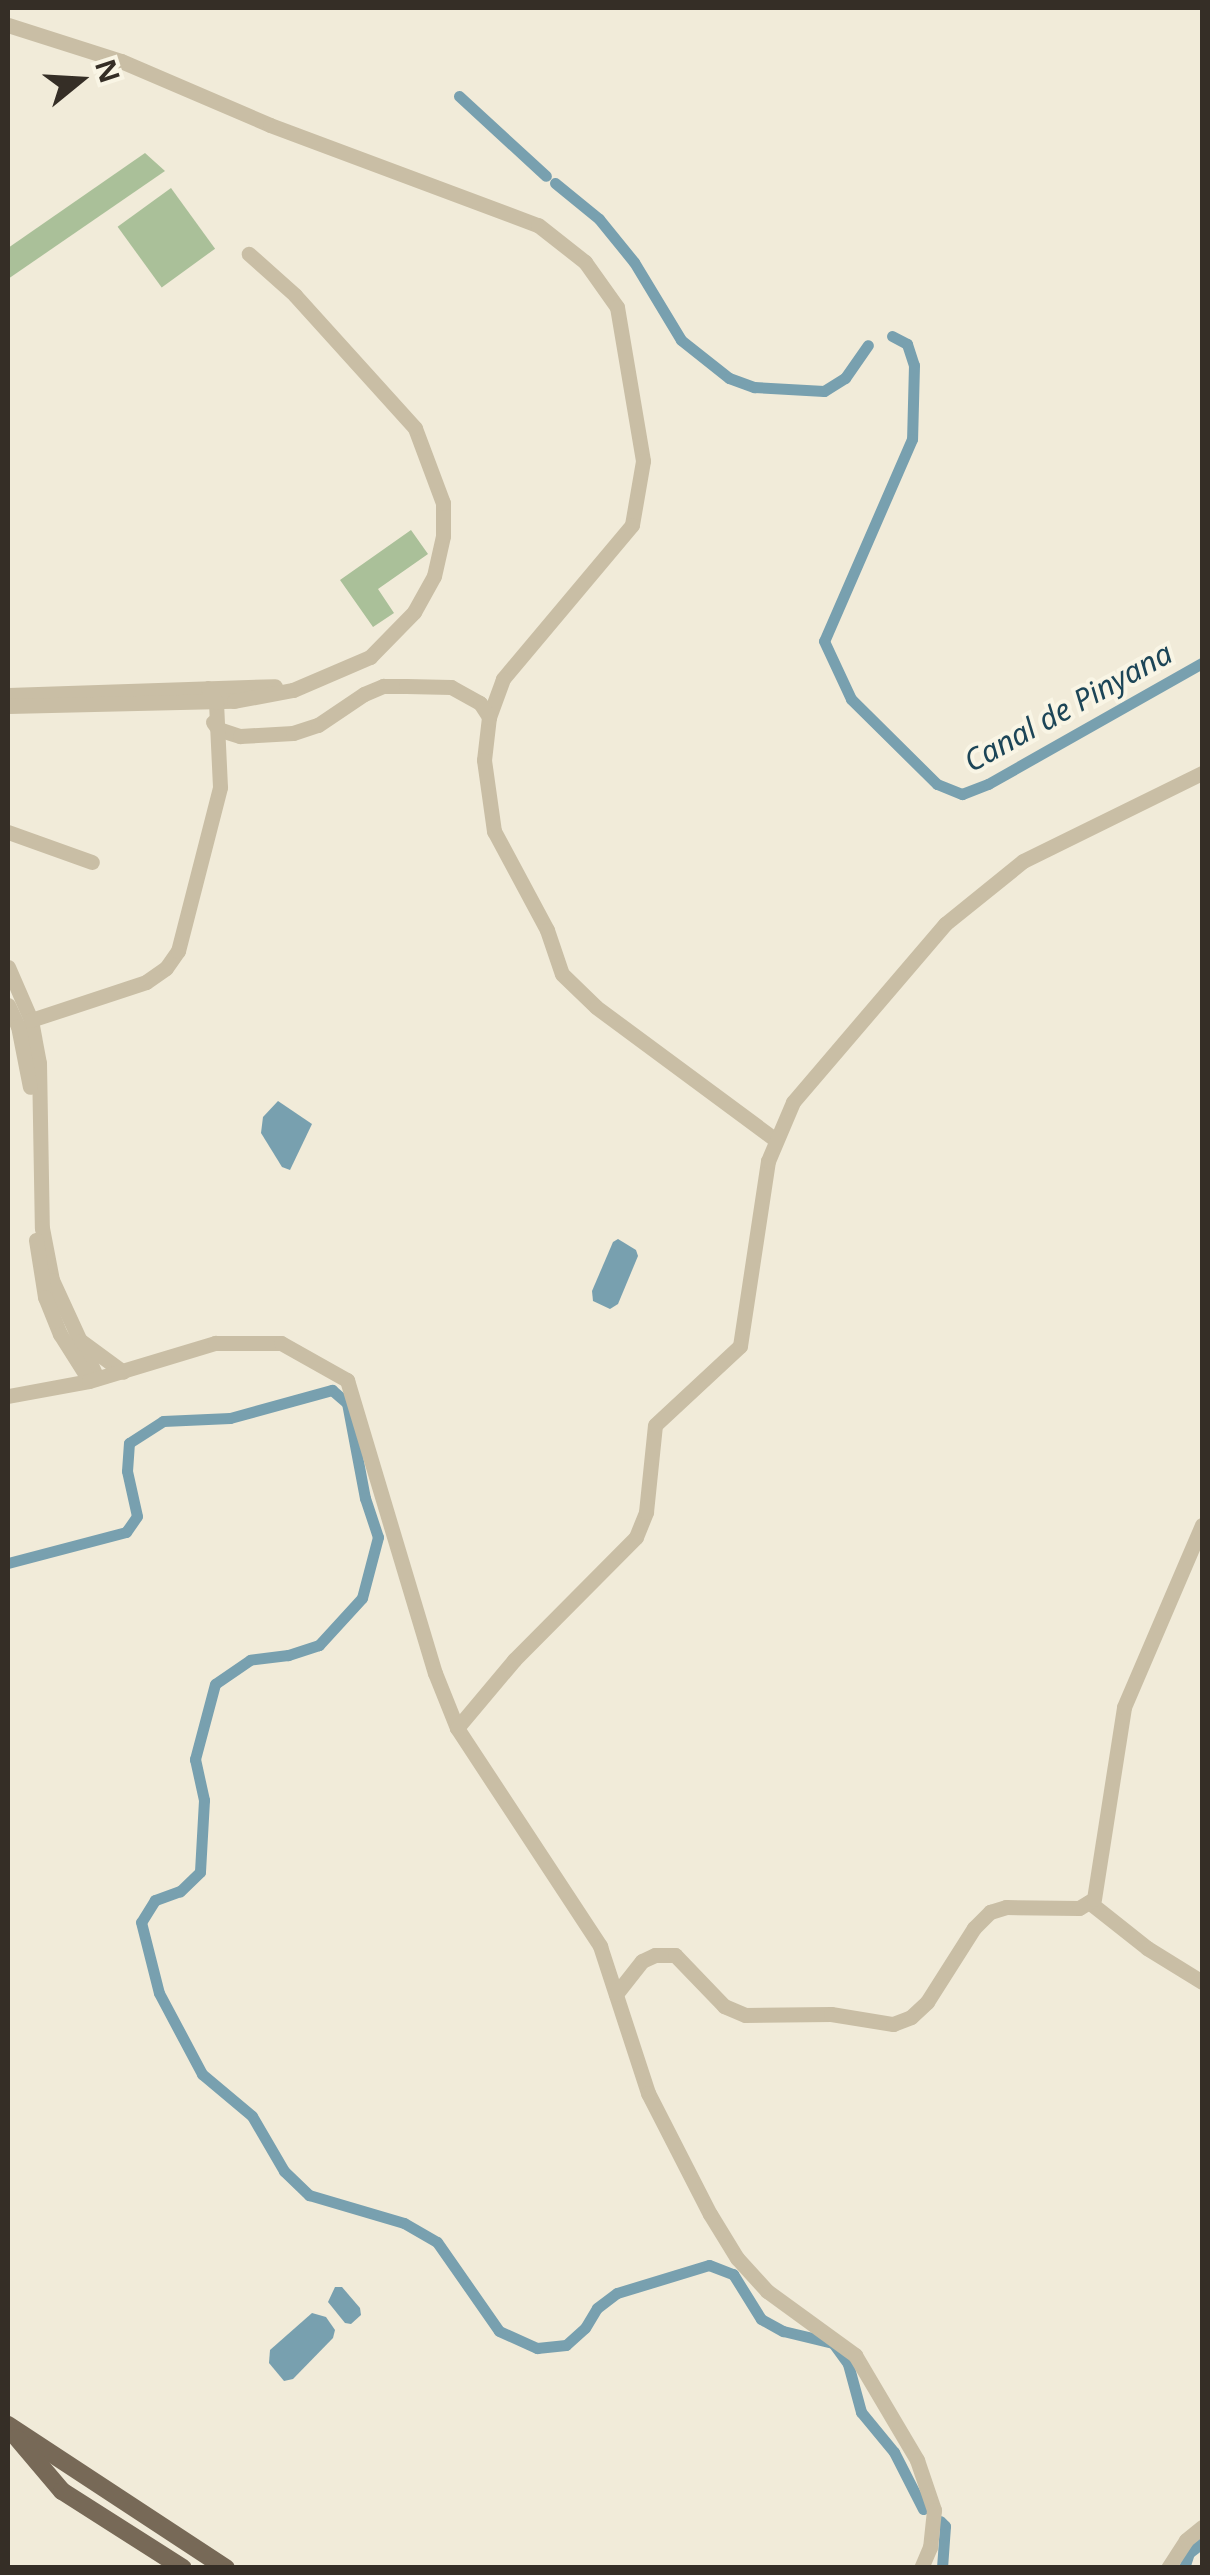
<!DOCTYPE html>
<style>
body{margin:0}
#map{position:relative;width:1210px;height:2575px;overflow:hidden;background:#f1ebd9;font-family:"Noto Sans",sans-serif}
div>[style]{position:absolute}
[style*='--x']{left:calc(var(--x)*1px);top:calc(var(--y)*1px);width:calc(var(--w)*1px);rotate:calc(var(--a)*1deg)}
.green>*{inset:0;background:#aac099;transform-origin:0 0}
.water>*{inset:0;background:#78a0af}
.canal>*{height:11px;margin:-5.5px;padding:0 5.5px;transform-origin:5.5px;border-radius:5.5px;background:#78a0af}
.minor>*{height:15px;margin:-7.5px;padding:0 7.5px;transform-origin:7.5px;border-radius:7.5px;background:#c9bea5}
.major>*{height:18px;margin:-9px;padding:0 9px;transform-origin:9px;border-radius:9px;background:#776957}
span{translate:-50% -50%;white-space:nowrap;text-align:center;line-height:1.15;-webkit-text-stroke:8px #f9f5e5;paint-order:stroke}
.water-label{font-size:30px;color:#1c4557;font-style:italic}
.frame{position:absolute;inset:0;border:10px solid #352e26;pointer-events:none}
.north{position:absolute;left:30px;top:30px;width:100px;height:100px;-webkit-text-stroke:8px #f9f5e5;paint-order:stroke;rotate:72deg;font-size:28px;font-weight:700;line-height:40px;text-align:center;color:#352e26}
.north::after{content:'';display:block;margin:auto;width:35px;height:45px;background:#352e26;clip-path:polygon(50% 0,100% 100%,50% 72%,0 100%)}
</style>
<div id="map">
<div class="green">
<div style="clip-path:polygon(145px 153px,165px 171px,8px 279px,8px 248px)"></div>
<div style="left:171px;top:188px;width:75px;height:66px;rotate:54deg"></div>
<div style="clip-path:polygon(411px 530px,428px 554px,378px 589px,394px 613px,373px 627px,340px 580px)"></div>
</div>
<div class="water">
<div style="clip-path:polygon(278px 1101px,312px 1124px,290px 1170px,282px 1167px,261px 1133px,263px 1117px)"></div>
<div style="clip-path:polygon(618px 1239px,636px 1250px,638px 1256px,618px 1304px,610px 1309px,593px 1301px,592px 1291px,613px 1242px)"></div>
<div style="clip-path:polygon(335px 2287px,342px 2287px,360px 2308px,361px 2315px,351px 2324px,345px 2323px,328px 2302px)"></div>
<div style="clip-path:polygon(312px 2313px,326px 2317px,335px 2330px,333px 2338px,293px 2379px,284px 2381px,269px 2363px,270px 2350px)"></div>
</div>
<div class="canal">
<div style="--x:459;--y:96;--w:118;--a:42.6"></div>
<div style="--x:555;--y:183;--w:57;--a:39.3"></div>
<div style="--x:599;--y:219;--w:55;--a:50.9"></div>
<div style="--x:634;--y:262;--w:91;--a:58.9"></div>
<div style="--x:681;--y:340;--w:61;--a:38.4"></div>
<div style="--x:729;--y:378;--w:27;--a:20"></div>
<div style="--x:754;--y:387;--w:70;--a:3.3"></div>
<div style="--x:824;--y:391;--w:25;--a:-32"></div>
<div style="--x:845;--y:378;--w:40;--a:-55.1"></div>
<div style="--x:892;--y:336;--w:17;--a:28"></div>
<div style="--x:907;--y:344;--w:22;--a:72"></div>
<div style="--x:914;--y:365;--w:74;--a:91.5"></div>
<div style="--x:912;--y:439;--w:220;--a:113.5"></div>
<div style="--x:824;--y:641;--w:64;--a:65"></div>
<div style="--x:851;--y:699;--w:121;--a:44.7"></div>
<div style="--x:937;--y:784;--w:27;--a:22"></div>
<div style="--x:962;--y:794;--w:28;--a:-21"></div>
<div style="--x:988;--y:784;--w:246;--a:-29.5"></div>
<div style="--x:8;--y:1563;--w:122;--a:-14.7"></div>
<div style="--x:126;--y:1532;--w:19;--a:-55"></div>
<div style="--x:137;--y:1516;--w:46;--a:-102.5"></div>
<div style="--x:127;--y:1471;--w:28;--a:-86"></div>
<div style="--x:129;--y:1443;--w:40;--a:-32.9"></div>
<div style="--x:163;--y:1421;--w:67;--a:-2.6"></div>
<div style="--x:230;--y:1418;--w:106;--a:-15.4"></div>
<div style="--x:332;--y:1390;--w:20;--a:41"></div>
<div style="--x:347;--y:1403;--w:97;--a:79.3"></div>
<div style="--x:365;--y:1498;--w:41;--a:71.6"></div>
<div style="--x:378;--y:1537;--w:63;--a:104.7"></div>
<div style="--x:362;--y:1598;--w:64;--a:132.5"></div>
<div style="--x:319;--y:1645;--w:33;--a:162"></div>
<div style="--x:288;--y:1655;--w:38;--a:173"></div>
<div style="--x:250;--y:1660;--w:42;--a:145.6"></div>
<div style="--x:215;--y:1684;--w:78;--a:104.9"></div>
<div style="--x:195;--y:1759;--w:42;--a:77.6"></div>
<div style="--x:204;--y:1800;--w:72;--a:93.2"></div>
<div style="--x:200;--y:1872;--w:28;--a:136"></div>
<div style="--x:180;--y:1891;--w:27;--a:160"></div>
<div style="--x:155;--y:1900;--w:26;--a:122"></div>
<div style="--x:141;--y:1922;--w:73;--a:75.8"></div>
<div style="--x:159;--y:1993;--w:92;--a:62"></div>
<div style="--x:202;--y:2074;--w:65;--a:40"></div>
<div style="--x:252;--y:2116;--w:64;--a:59.8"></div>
<div style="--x:284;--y:2171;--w:35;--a:44"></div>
<div style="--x:309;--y:2195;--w:99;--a:16.4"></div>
<div style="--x:404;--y:2223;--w:38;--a:30"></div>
<div style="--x:437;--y:2242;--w:108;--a:55.1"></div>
<div style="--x:499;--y:2331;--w:42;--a:24.1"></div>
<div style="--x:537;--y:2348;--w:29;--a:-6"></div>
<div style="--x:566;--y:2345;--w:25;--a:-42"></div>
<div style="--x:585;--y:2328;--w:23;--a:-59"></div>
<div style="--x:597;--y:2308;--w:25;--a:-37"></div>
<div style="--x:617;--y:2293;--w:96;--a:-16.9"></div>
<div style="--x:709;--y:2265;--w:26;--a:21"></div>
<div style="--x:733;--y:2274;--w:53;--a:58.1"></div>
<div style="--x:761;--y:2319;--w:25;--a:29"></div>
<div style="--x:783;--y:2331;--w:51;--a:13.5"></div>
<div style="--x:833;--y:2343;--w:26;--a:54"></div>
<div style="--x:848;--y:2364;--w:50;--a:74.8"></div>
<div style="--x:861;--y:2412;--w:52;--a:50.5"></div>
<div style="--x:894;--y:2452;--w:64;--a:63"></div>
<div style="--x:940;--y:2521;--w:7;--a:45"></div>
<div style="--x:945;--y:2526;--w:42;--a:94.1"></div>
<div style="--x:1184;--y:2568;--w:16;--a:-72"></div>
<div style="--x:1189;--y:2553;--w:16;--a:-38"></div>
</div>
<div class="minor">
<div style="--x:8;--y:25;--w:119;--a:17.7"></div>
<div style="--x:121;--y:61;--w:162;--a:23.2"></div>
<div style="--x:270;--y:125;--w:286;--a:20.5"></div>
<div style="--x:538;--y:225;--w:60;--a:38.2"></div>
<div style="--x:585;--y:262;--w:55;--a:54.6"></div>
<div style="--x:617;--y:307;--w:156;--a:80.4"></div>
<div style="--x:643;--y:461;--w:65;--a:99.8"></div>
<div style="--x:632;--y:525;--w:201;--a:130"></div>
<div style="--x:503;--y:679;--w:40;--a:110.2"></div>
<div style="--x:489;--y:717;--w:43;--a:96.6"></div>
<div style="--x:484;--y:760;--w:72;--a:82"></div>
<div style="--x:494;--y:831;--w:112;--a:61.8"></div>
<div style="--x:547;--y:930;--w:46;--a:71.2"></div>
<div style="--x:562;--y:974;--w:47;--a:44.1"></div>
<div style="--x:596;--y:1007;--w:224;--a:36.5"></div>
<div style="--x:8;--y:695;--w:267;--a:-1.9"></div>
<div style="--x:8;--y:706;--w:226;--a:-1.3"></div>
<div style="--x:234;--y:701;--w:60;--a:-10.6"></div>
<div style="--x:293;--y:690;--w:84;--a:-23.2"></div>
<div style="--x:370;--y:657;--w:63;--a:-45.6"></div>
<div style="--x:414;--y:612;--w:41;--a:-60.9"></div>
<div style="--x:434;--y:576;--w:41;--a:-77.3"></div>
<div style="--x:443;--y:536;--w:33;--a:-90"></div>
<div style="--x:443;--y:503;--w:80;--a:-110.5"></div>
<div style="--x:415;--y:428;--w:179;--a:-132.1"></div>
<div style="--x:295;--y:295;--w:62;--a:-138.3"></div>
<div style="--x:213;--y:722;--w:9;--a:54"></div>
<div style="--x:218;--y:729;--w:23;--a:18"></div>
<div style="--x:240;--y:736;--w:53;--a:-3.2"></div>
<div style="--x:293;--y:733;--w:26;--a:-18"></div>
<div style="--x:318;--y:725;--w:55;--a:-34"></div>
<div style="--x:364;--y:694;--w:21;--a:-23"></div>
<div style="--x:383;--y:686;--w:23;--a:0"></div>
<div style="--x:406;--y:686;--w:45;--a:1.3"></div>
<div style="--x:451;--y:687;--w:33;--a:29"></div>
<div style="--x:480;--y:703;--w:17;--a:57"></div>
<div style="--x:8;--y:832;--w:89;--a:19.7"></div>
<div style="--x:8;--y:967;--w:58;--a:66.5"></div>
<div style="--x:31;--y:1020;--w:44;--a:79.5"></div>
<div style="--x:39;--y:1063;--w:165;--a:89"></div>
<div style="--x:42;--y:1228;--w:53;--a:79.1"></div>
<div style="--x:52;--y:1280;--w:108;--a:65.3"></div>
<div style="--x:8;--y:1005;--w:23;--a:65"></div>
<div style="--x:18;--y:1026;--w:62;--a:78.9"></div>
<div style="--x:31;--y:1020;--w:121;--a:-18.3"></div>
<div style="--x:146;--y:982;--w:24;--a:-35"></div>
<div style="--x:166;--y:968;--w:21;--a:-55"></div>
<div style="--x:178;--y:951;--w:169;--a:-75.6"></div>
<div style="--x:220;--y:787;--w:85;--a:-92.7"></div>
<div style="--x:216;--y:702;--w:16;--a:-120"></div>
<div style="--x:36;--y:1240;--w:58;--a:81"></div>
<div style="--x:45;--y:1297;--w:40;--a:68"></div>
<div style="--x:60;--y:1334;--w:49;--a:57.6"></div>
<div style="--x:81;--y:1341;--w:52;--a:36.4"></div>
<div style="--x:8;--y:1396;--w:82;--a:-10.5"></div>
<div style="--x:89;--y:1381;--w:132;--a:-16.8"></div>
<div style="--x:215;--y:1343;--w:66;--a:0"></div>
<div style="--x:281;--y:1343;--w:76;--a:29.3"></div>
<div style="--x:347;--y:1380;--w:306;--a:73.3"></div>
<div style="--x:435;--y:1673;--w:59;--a:68.2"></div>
<div style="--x:457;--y:1728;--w:261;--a:56.7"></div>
<div style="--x:600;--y:1946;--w:155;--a:71.9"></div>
<div style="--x:648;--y:2093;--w:136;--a:62.9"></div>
<div style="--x:710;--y:2214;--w:52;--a:58.5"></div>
<div style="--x:737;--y:2258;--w:45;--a:47.7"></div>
<div style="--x:767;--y:2291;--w:109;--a:36"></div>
<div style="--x:855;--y:2355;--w:122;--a:59.4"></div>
<div style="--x:917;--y:2460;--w:53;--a:71.2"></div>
<div style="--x:934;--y:2510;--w:37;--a:96"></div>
<div style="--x:930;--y:2547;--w:23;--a:113"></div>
<div style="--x:457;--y:1728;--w:89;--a:-50"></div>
<div style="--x:514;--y:1660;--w:173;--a:-45.2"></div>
<div style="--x:636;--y:1537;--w:27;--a:-68"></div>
<div style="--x:646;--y:1512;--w:87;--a:-84.1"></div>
<div style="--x:655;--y:1425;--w:116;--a:-42.9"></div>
<div style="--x:740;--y:1346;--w:187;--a:-81.4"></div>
<div style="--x:768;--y:1161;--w:64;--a:-67"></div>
<div style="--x:793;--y:1102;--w:234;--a:-49.5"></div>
<div style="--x:945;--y:924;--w:100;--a:-38.9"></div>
<div style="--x:1023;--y:861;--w:199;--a:-26.2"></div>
<div style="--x:1089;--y:1902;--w:74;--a:38.4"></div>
<div style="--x:1147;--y:1948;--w:65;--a:31.7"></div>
<div style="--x:616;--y:1994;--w:42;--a:-51.8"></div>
<div style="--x:642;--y:1961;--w:14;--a:-25"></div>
<div style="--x:655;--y:1955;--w:20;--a:0"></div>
<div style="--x:675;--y:1955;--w:71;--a:46.1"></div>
<div style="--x:724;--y:2006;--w:23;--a:23"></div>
<div style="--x:745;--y:2015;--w:86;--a:-0.7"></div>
<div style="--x:831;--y:2014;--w:63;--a:9.2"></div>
<div style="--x:893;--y:2024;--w:19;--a:-21"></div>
<div style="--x:911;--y:2017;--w:22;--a:-43"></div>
<div style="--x:927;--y:2002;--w:88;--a:-57.6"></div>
<div style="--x:974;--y:1928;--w:23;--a:-45"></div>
<div style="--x:990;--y:1912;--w:17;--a:-17"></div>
<div style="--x:1006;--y:1907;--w:73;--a:0.8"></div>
<div style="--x:1079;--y:1908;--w:17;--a:-31"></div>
<div style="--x:1094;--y:1899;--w:194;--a:-81.1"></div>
<div style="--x:1124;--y:1707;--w:198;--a:-66.8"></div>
<div style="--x:1168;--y:2568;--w:33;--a:-57"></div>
<div style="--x:1186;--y:2540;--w:21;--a:-39"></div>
</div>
<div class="major">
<div style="--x:8;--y:2425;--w:261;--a:33.3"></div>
<div style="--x:17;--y:2438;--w:70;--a:49.7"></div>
<div style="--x:62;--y:2491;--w:143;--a:32.5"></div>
</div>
<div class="water-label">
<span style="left:1068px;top:707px;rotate:-29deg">Canal de Pinyana</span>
</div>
<div class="frame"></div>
<div class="north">N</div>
</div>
